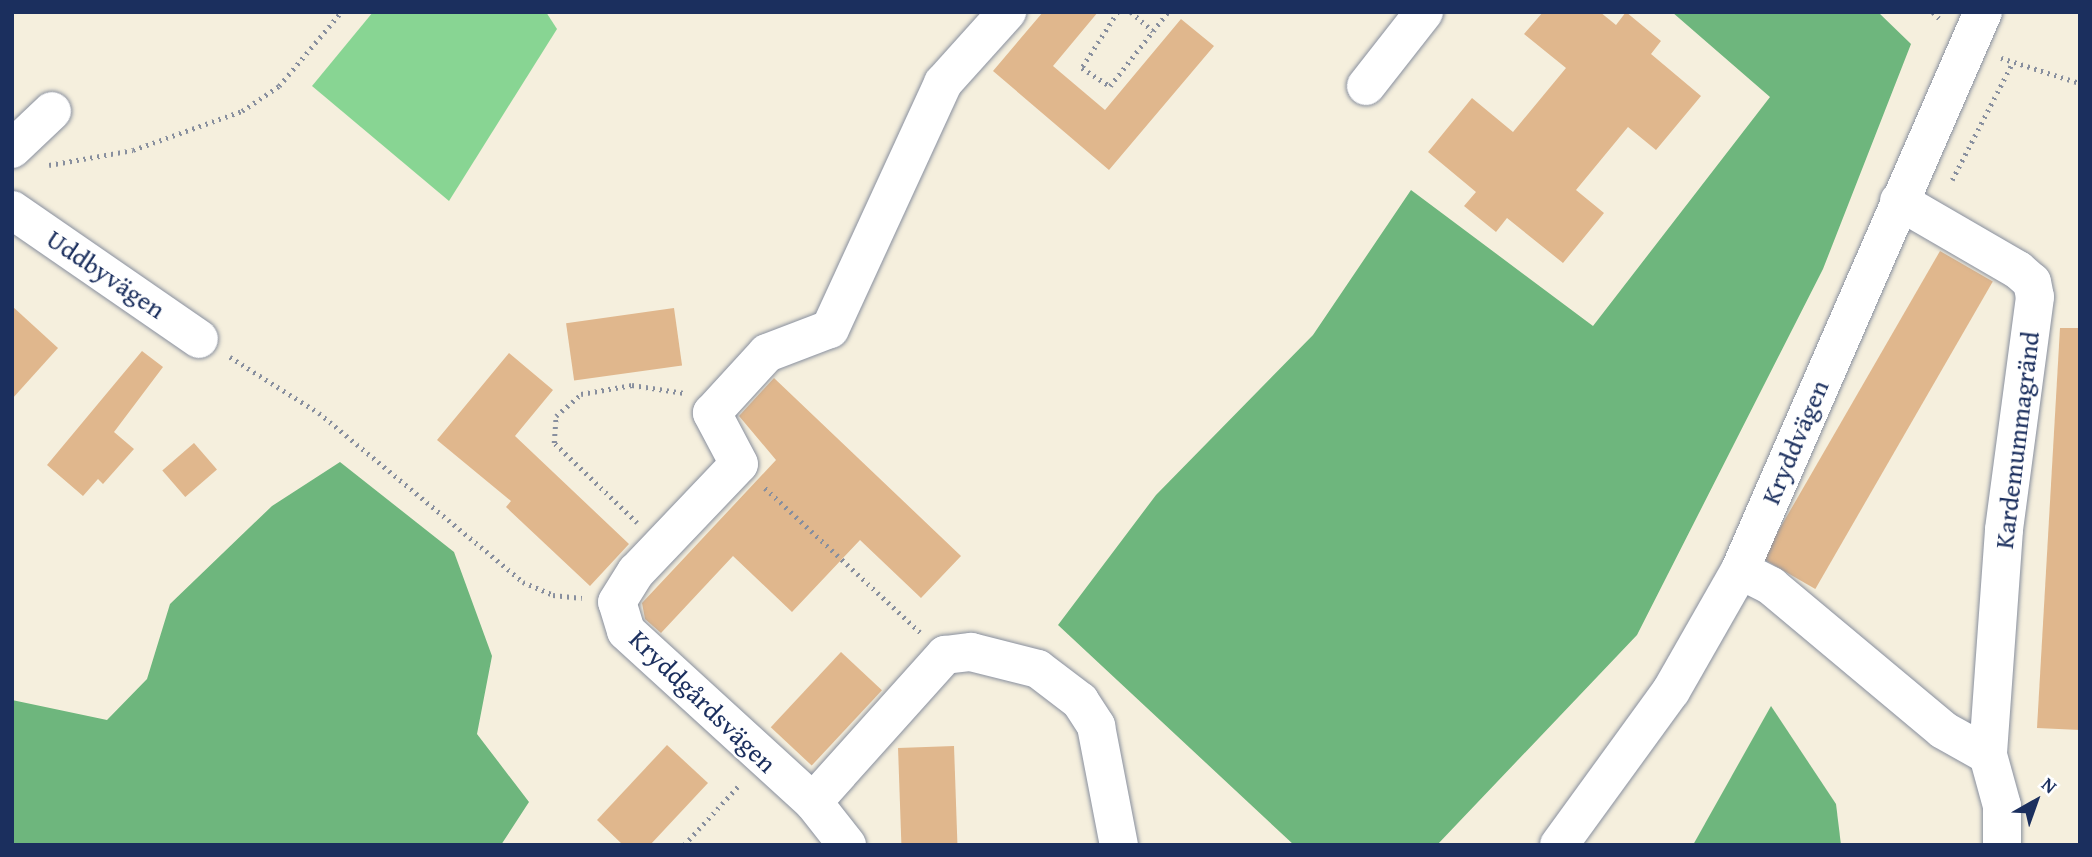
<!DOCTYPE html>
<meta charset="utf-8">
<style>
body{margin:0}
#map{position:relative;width:2092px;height:857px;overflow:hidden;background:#f5efdd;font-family:"Gentium Book Plus",serif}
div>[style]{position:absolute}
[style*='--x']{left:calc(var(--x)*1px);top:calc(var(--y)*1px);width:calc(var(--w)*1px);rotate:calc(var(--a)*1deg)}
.green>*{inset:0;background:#88d593}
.forest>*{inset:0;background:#6eb67d}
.building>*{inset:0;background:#e0b78d;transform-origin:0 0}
.path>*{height:4.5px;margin-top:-2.25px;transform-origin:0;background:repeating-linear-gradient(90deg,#888f9e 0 2px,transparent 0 7px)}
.roads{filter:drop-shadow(0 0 2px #888f9e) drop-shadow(0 0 2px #888f9e)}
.minor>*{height:38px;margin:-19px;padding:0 19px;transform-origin:19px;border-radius:19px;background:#fff}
span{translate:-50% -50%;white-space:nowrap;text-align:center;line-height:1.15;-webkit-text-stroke:5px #fff;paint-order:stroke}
.street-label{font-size:26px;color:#1b2f5e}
.frame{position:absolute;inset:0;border:14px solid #1b2f5e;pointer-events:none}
.north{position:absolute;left:2001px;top:766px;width:70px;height:70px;-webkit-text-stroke:5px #fff;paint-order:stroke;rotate:40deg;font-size:19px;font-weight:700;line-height:28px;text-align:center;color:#1b2f5e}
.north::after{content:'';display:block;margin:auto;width:24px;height:32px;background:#1b2f5e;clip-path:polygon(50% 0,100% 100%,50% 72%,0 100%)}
</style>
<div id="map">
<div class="green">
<div style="clip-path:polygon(373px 12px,546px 12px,557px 29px,449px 201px,312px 86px)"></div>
</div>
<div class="forest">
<div style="clip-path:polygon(1672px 12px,1878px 12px,1911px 44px,1823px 269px,1637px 635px,1437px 845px,1294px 845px,1058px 625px,1156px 495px,1313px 335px,1411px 190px,1593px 326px,1770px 97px)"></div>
<div style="clip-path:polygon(340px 462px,454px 552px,492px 656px,477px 734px,529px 802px,501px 845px,12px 845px,12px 700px,107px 720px,147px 679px,170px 604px,272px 506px)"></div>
<div style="clip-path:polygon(1771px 706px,1836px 804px,1841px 845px,1693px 845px)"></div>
</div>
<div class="building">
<div style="clip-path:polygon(1043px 12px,1098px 12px,1053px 66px,1105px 110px,1181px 19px,1214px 46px,1109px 170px,993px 71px)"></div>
<div style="clip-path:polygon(1543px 12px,1600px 12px,1616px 25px,1626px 12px,1661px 41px,1651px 54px,1701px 96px,1656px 150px,1628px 127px,1576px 190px,1604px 213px,1563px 263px,1507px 218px,1496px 232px,1464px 206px,1476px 192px,1428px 152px,1472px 98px,1513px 132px,1566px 68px,1524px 34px)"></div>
<div style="left:1940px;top:251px;width:61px;height:355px;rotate:30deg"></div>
<div style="clip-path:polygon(12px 306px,58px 348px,12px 399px)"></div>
<div style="left:674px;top:308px;width:58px;height:109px;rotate:82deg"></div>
<div style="clip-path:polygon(2060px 328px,2080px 328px,2080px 730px,2037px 728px)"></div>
<div style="clip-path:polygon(142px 351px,163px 367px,114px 432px,134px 449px,103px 484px,98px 479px,83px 496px,47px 465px)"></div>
<div style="clip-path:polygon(509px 353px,553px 390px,515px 436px,629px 544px,590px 586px,506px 507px,511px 501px,437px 440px)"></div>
<div style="clip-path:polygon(774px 378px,961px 556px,921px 598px,860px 540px,792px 612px,733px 556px,661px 633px,645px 619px,642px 603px,776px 460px,739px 416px)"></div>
<div style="left:194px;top:443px;width:35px;height:42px;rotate:49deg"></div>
<div style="left:841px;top:652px;width:56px;height:103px;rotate:43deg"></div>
<div style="clip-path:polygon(667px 745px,708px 783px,650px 845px,623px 845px,597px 820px)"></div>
<div style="left:954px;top:746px;width:99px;height:56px;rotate:88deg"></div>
</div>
<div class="path">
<div style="--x:1118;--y:12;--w:67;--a:122.7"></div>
<div style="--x:1082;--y:68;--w:33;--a:33"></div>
<div style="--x:1110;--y:86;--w:70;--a:-52"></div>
<div style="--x:1131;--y:12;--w:29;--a:41"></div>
<div style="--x:1153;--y:31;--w:24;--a:-52"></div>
<div style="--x:1933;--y:12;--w:11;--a:45"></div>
<div style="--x:2001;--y:58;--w:83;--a:17.6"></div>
<div style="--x:49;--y:165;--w:85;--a:-10.1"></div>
<div style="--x:133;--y:150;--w:116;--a:-19.7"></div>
<div style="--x:242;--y:111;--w:45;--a:-34"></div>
<div style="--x:279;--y:86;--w:97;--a:-50"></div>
<div style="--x:1952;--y:180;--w:131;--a:-62.7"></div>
<div style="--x:230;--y:357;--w:105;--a:32.2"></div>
<div style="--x:319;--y:413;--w:265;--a:39.6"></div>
<div style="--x:523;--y:582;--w:33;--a:23"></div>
<div style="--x:553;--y:595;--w:29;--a:6"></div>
<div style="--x:765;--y:488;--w:212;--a:42.9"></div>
<div style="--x:637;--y:523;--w:115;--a:-136.1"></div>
<div style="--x:554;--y:443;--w:27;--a:-86"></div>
<div style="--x:556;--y:416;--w:33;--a:-41"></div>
<div style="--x:581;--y:394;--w:52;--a:-10"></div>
<div style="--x:632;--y:385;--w:53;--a:8.7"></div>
<div style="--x:684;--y:845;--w:83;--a:-47.4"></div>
</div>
<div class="roads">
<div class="minor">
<div style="--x:1366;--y:86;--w:94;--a:-51.9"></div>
<div style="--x:12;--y:149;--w:55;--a:-43.5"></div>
<div style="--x:1899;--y:201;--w:138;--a:30.1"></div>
<div style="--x:2018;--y:270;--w:18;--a:41"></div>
<div style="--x:2032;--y:282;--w:15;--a:79"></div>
<div style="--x:2035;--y:297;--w:235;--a:97.6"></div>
<div style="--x:2004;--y:530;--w:226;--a:94.1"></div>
<div style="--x:1988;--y:755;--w:53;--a:74.6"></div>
<div style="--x:2002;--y:806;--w:39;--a:90"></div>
<div style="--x:12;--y:210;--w:227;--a:34.6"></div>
<div style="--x:1740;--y:570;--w:35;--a:27"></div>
<div style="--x:1771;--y:586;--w:224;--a:39.9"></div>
<div style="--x:1943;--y:730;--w:51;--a:29.1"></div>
<div style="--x:813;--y:802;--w:198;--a:-48.1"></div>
<div style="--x:945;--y:655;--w:26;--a:-7"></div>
<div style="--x:971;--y:652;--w:69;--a:14.2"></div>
<div style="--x:1038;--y:669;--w:53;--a:37.3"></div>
<div style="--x:1080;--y:701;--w:30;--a:57"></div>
<div style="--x:1096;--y:726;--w:121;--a:79.1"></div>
<div style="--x:847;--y:845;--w:55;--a:-128.3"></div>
<div style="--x:813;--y:802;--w:253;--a:-137.6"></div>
<div style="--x:626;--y:631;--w:30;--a:-107"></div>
<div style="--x:617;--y:602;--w:36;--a:-58"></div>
<div style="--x:636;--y:572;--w:149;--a:-46.4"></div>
<div style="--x:739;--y:464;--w:58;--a:-117.9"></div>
<div style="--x:712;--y:413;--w:81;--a:-47.5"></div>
<div style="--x:767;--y:353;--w:67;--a:-20.9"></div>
<div style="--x:830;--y:329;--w:271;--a:-65.3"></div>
<div style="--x:943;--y:83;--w:96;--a:-48"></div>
<div style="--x:1559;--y:845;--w:190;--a:-54"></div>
<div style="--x:1671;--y:691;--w:139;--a:-60.3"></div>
<div style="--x:1740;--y:570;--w:609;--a:-66.47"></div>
</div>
</div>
<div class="street-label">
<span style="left:106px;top:274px;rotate:34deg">Uddbyvägen</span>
<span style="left:2017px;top:440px;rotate:-83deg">Kardemummagränd</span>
<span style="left:1795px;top:442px;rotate:-67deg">Kryddvägen</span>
<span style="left:703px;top:701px;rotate:44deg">Kryddgårdsvägen</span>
</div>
<div class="frame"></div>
<div class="north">N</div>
</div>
